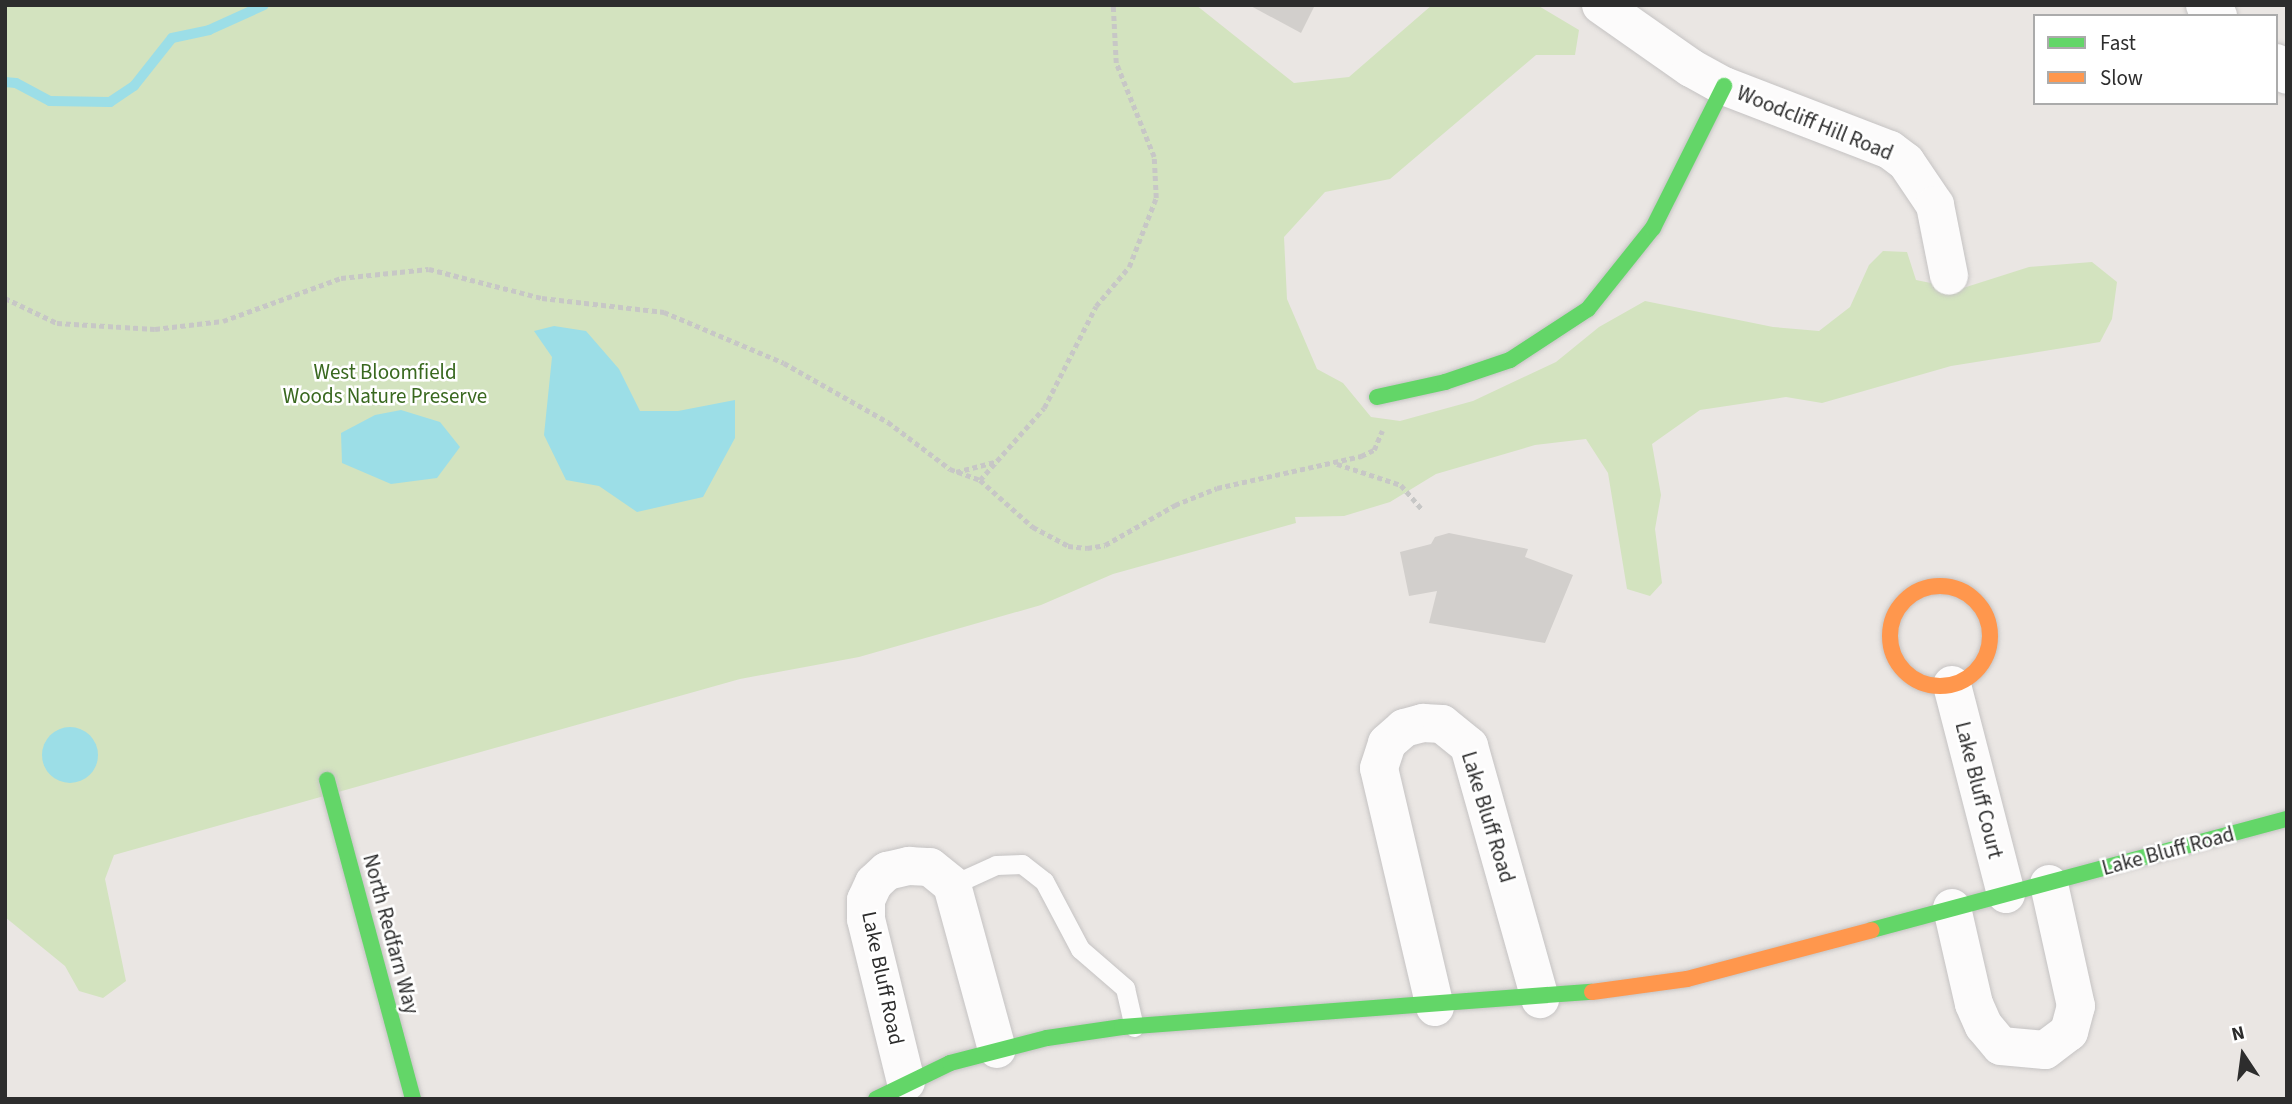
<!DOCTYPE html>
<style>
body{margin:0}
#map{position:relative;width:2292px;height:1104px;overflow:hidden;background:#eae6e3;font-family:"Source Sans 3",sans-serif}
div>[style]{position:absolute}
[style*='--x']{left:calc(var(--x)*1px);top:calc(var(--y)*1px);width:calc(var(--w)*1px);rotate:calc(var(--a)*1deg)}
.green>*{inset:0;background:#d3e3bf}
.water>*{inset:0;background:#9cdee7}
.round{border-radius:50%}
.stream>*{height:10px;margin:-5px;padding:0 5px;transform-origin:5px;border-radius:5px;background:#9cdee7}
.building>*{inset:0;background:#d2cfcc}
.path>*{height:4.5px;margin-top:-2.25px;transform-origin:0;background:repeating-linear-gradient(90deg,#c7c7c6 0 5px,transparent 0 8.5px)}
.roads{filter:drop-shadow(0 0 2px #c5c3c3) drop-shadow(0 0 2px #c5c3c3)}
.lane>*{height:19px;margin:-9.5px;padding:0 9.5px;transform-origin:9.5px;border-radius:9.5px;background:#fcfbfb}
.street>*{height:38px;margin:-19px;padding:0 19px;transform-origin:19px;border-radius:19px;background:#fcfbfb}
.fast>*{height:16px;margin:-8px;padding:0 8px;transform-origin:8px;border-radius:8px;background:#63d668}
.slow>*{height:16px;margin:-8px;padding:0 8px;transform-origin:8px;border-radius:8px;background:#ff974d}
.slow>.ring{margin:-8px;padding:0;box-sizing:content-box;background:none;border:16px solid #ff974d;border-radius:50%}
span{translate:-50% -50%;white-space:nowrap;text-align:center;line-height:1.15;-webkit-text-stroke:5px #fff;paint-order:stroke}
.street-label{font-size:21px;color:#2d2d2d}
.park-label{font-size:21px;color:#39681f}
.frame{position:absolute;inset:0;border:7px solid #2d2d2d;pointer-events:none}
.legend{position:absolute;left:2033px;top:14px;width:245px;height:91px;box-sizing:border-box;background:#fff;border:2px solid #ababab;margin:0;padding:9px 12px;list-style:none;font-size:21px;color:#2d2d2d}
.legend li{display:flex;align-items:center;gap:14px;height:35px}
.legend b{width:35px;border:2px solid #ababab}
.north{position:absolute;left:2208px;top:1020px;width:70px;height:70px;-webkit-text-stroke:5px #fff;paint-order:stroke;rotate:347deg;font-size:19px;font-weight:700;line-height:28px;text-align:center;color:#2d2d2d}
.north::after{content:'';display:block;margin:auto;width:24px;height:32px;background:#2d2d2d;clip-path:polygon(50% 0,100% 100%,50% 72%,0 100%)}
</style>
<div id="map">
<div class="green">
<div style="clip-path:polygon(5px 5px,1196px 5px,1294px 83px,1349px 77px,1432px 5px,1537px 5px,1579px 30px,1575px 55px,1536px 55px,1390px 179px,1325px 192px,1284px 237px,1287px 299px,1317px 369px,1343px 383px,1371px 417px,1400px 421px,1473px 401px,1556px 362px,1599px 327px,1645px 301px,1773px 327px,1819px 331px,1850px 307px,1869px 265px,1883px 251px,1907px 252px,1916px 280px,1960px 289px,2029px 267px,2092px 262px,2117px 282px,2112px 319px,2100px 342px,1951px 366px,1822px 403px,1786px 397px,1700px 410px,1652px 444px,1661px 495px,1655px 529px,1662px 583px,1650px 596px,1627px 589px,1608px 473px,1586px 439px,1535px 445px,1436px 474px,1390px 502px,1344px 516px,1295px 517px,1296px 523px,1113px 574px,1041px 605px,859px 657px,740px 679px,114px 855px,105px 879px,126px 981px,103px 998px,79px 991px,65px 966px,5px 917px)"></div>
</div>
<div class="water">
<div style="clip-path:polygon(554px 326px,586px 331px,619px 369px,640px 411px,678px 411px,735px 400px,735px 438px,703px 497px,637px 512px,599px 486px,566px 480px,544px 435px,552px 357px,534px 331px)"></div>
<div style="clip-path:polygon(401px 410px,440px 422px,460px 447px,437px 478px,391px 484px,342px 463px,341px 433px,375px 415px)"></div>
<div class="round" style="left:42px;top:727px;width:56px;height:56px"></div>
</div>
<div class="stream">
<div style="--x:5;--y:82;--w:11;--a:5"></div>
<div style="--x:16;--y:83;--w:38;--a:28"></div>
<div style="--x:50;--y:101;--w:60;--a:1"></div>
<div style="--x:110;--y:102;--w:29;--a:-34"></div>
<div style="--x:134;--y:86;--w:61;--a:-51.6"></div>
<div style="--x:172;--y:38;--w:38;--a:-12"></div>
<div style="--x:209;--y:30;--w:60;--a:-24.4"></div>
</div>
<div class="building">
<div style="clip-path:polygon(1249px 5px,1315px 5px,1301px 33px)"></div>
<div style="clip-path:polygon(1449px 533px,1528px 549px,1525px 557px,1573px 575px,1545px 643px,1429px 623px,1437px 591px,1409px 596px,1400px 552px,1431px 544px,1435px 537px)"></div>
</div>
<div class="path">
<div style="--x:5;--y:298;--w:58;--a:25.7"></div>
<div style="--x:57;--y:323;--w:98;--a:3.5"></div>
<div style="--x:155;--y:329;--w:68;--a:-6.7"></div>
<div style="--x:223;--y:321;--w:126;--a:-20"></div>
<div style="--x:341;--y:278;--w:88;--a:-5.8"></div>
<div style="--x:429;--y:269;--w:117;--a:14.4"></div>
<div style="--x:542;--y:298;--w:123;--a:6.5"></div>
<div style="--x:664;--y:312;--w:130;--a:23"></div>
<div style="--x:784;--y:363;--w:120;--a:29.6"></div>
<div style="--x:888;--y:422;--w:78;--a:37.2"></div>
<div style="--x:950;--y:469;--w:32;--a:20"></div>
<div style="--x:980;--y:480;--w:96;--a:-48.4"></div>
<div style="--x:1044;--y:408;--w:114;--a:-63"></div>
<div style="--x:1096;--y:306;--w:51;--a:-49.8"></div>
<div style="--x:1129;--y:267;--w:74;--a:-68.6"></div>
<div style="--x:1156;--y:198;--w:41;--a:-92.8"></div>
<div style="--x:1154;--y:157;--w:101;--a:-112"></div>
<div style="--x:1116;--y:63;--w:58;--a:-93"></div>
<div style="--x:1337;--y:464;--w:67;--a:18.2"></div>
<div style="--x:1401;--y:485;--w:32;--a:49"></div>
<div style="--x:956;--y:472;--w:40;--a:-14.4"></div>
<div style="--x:980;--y:480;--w:71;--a:41.6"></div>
<div style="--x:1033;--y:527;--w:40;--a:28"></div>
<div style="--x:1068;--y:546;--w:19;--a:6"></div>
<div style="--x:1087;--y:548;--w:18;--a:-9"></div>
<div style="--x:1105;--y:545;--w:81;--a:-29.7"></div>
<div style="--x:1175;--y:505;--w:45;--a:-22"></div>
<div style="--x:1217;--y:488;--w:148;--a:-12.5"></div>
<div style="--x:1361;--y:456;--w:14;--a:-25"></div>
<div style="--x:1374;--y:450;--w:21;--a:-67"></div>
</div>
<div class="roads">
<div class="lane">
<div style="--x:952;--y:885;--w:48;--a:-24.4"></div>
<div style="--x:996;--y:865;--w:26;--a:-2"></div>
<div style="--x:1022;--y:864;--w:28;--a:38"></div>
<div style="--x:1044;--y:881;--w:77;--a:62.1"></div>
<div style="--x:1080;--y:949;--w:60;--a:40.9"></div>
<div style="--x:1125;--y:988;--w:40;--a:77"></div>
</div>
<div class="street">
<div style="--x:1601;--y:5;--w:110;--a:35"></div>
<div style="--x:1691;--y:68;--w:38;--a:29"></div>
<div style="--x:1724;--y:86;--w:178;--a:21.1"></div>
<div style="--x:1890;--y:150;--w:20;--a:37"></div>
<div style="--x:1906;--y:162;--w:52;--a:56"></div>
<div style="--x:1935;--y:205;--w:72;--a:78.8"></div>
<div style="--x:2205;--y:5;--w:17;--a:40"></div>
<div style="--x:2276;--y:63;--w:16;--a:47"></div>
<div style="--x:1952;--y:685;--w:216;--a:75.5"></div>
<div style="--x:1952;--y:908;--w:98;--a:77.1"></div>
<div style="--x:1974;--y:1004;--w:24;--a:66"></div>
<div style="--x:1984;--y:1026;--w:26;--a:50"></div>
<div style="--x:2001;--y:1046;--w:44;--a:5.2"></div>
<div style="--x:2045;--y:1050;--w:30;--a:-37"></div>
<div style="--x:2069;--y:1032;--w:27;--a:-75"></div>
<div style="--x:2076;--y:1006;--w:125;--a:-102.5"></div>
<div style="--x:1435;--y:1007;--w:245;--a:-103.2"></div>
<div style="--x:1379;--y:768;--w:26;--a:-72"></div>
<div style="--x:1387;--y:743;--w:23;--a:-41"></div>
<div style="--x:1404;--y:728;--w:20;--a:-15"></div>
<div style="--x:1423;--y:723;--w:19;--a:3"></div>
<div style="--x:1442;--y:724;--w:35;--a:39"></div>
<div style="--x:1469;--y:746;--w:263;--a:74.3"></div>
<div style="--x:906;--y:1082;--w:168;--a:-103.8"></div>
<div style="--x:866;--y:919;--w:19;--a:-90"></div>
<div style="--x:866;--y:900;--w:19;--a:-65"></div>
<div style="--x:874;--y:883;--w:18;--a:-43"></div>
<div style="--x:887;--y:871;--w:23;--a:-13"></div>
<div style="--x:909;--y:866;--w:21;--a:3"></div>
<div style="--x:930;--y:867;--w:28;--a:39"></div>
<div style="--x:952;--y:885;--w:170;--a:74.7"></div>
</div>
<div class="fast">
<div style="--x:1377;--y:397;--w:70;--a:-12.4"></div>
<div style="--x:1445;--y:382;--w:69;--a:-18.7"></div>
<div style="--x:1510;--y:360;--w:93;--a:-33.2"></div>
<div style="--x:1588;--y:309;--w:104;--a:-51.3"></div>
<div style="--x:1653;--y:228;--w:159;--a:-63.4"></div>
<div style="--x:327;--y:780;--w:330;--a:74.9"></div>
<div style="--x:1872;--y:930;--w:430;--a:-15"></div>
<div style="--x:876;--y:1099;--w:82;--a:-25.9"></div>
<div style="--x:950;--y:1063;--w:100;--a:-14.5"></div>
<div style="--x:1047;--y:1038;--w:76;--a:-8.3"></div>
<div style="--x:1122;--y:1027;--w:471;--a:-4.3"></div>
</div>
<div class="slow">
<div class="ring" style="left:1890px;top:586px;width:84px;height:84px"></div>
<div style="--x:1592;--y:992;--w:96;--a:-7.8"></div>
<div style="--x:1687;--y:979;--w:191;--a:-14.8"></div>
</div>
</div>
<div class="street-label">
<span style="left:1815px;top:123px;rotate:22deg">Woodcliff Hill Road</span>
<span style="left:1979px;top:790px;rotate:76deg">Lake Bluff Court</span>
<span style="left:1488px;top:817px;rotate:73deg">Lake Bluff Road</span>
<span style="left:2168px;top:851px;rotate:-15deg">Lake Bluff Road</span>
<span style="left:391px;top:934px;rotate:75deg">North Redfarn Way</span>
<span style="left:883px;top:978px;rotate:78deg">Lake Bluff Road</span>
</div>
<div class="park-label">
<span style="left:385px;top:384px">West Bloomfield<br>Woods Nature Preserve</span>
</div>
<div class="frame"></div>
<ul class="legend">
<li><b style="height:9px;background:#63d668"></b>Fast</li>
<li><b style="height:9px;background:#ff974d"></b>Slow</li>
</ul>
<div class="north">N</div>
</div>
